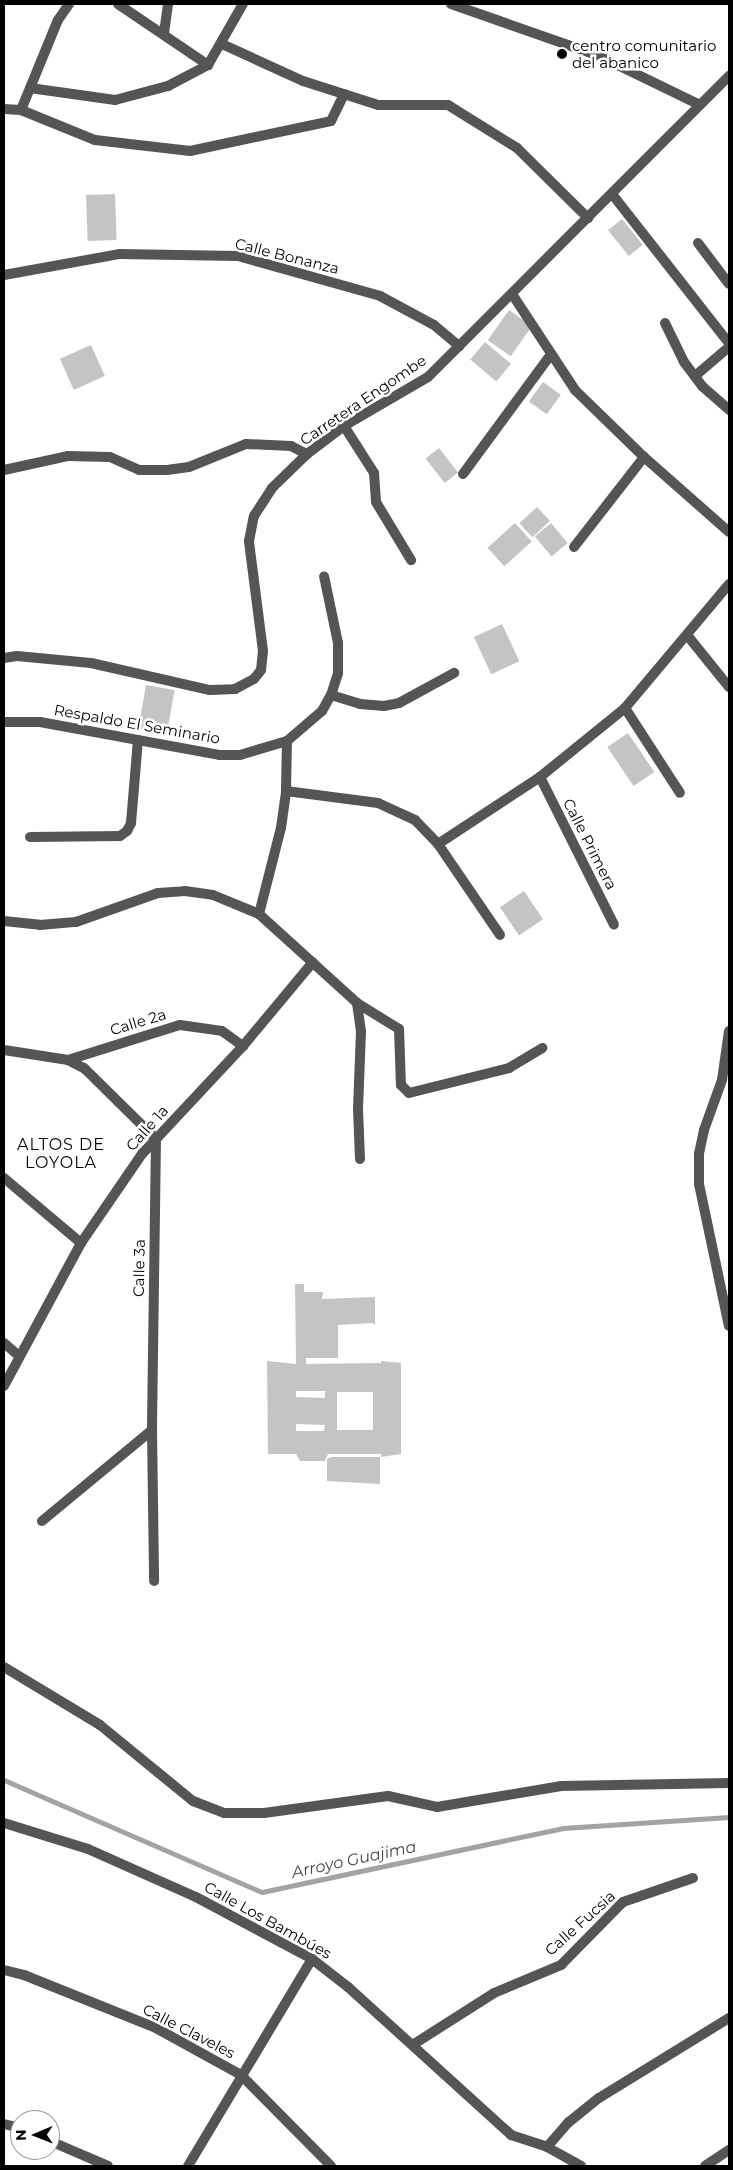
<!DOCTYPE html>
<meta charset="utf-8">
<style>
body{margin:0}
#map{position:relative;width:733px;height:2170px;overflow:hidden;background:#fff;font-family:Montserrat,sans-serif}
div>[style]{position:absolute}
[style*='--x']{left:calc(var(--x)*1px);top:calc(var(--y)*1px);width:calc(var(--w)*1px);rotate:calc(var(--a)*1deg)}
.stream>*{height:5px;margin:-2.5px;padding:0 2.5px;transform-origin:2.5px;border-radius:2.5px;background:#a3a3a3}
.building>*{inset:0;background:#c4c4c4;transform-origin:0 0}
.service>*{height:10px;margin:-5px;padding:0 5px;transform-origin:5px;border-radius:5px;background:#555}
.minor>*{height:10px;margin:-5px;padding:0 5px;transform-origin:5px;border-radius:5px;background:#555}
.tertiary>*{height:10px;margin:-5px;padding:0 5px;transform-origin:5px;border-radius:5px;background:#555}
.dots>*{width:14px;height:14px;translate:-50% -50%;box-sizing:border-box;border:2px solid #fff;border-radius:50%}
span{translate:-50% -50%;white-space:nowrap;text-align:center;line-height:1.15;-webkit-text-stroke:5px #fff;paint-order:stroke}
.poi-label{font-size:15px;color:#000}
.left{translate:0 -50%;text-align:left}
.street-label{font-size:15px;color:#000}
.neighbourhood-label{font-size:16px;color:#000;letter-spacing:1px}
.water-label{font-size:16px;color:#444;font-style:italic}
.frame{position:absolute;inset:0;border:5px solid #000;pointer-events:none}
.north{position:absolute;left:10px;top:2110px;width:50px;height:50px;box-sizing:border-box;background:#fff;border:1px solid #999;border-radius:50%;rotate:269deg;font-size:14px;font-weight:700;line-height:20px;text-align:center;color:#000}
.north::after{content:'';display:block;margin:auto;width:18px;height:22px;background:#000;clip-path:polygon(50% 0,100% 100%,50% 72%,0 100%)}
</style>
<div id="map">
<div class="stream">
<div style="--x:4;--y:1780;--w:281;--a:23.5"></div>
<div style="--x:262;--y:1892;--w:308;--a:-12"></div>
<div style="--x:563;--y:1828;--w:166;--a:-3.8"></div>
</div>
<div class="building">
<div style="left:115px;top:194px;width:46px;height:29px;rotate:88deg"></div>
<div style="left:622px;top:219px;width:33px;height:18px;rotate:51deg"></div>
<div style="left:509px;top:310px;width:28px;height:37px;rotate:35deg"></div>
<div style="left:485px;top:342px;width:34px;height:23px;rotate:40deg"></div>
<div style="left:91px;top:345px;width:34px;height:34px;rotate:66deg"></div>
<div style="left:543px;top:382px;width:22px;height:24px;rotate:36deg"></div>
<div style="left:439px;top:448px;width:31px;height:17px;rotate:52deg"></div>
<div style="left:537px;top:507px;width:19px;height:24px;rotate:47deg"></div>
<div style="left:515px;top:523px;width:25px;height:37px;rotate:48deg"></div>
<div style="left:551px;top:523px;width:26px;height:21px;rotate:50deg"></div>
<div style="left:502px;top:624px;width:41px;height:31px;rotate:65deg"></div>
<div style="left:146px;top:685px;width:29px;height:44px;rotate:10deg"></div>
<div style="left:628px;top:733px;width:47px;height:25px;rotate:56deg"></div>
<div style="left:524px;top:891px;width:34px;height:29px;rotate:56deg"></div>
<div style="clip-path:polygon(evenodd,295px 1284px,304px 1284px,304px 1292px,323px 1292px,322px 1299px,375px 1297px,375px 1325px,372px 1323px,338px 1325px,338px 1358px,306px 1358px,306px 1364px,381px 1363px,381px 1361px,401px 1363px,401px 1454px,381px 1457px,381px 1454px,328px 1454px,325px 1461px,300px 1461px,296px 1454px,268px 1454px,267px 1361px,296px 1364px,295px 1284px,296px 1391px,325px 1391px,325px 1398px,296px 1397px,296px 1391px,295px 1284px,337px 1392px,373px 1392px,373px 1430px,337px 1430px,337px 1392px,295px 1284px,296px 1424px,325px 1425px,324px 1431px,296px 1431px,296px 1424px)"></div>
<div style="clip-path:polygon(331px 1457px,380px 1457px,380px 1484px,327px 1481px,327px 1459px)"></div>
</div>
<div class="service">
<div style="--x:164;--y:33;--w:29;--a:-82"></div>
<div style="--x:222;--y:44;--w:89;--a:24.6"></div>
<div style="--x:303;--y:81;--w:79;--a:17.7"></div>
<div style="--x:378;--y:105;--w:70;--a:0"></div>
<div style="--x:448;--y:105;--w:81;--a:31.9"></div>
<div style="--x:517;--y:148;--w:100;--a:44.6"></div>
<div style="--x:21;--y:110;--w:80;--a:22.1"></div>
<div style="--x:95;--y:140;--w:96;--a:6.6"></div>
<div style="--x:190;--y:151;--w:144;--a:-12"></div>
<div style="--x:331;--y:121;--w:30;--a:-64"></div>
<div style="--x:612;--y:194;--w:189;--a:51.9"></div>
<div style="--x:698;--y:243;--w:51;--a:52.9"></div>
<div style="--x:665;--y:323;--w:43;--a:64"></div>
<div style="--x:684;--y:362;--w:31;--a:53"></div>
<div style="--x:703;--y:387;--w:35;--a:41"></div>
<div style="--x:695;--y:376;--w:45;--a:-40.5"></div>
<div style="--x:344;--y:426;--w:56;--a:57.4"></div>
<div style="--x:374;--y:473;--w:29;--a:86"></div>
<div style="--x:376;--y:502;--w:68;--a:58.9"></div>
<div style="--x:357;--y:1003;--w:49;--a:31.8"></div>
<div style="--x:399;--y:1029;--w:56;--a:88"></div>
<div style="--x:401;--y:1085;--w:11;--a:45"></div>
<div style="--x:409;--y:1093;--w:103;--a:-14"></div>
<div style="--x:509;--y:1068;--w:39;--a:-31"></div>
</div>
<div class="minor">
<div style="--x:118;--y:4;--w:109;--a:34.1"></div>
<div style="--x:451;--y:4;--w:155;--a:19.3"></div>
<div style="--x:597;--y:55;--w:114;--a:25.9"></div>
<div style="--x:30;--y:88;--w:86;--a:8"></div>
<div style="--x:115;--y:100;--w:55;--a:-14.8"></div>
<div style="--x:168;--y:86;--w:45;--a:-27.7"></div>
<div style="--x:208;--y:65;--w:70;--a:-60.2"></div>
<div style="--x:4;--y:109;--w:17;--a:3"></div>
<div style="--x:21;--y:110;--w:97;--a:-67.7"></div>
<div style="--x:58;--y:20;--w:19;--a:-55"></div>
<div style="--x:4;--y:275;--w:118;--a:-10.3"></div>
<div style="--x:120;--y:254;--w:118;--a:1"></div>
<div style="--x:238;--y:256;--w:148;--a:15.7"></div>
<div style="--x:380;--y:296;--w:61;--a:28.2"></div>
<div style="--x:434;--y:325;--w:33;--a:40"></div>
<div style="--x:512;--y:294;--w:115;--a:56.7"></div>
<div style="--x:575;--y:390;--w:96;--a:44.2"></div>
<div style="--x:644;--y:457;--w:113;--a:41.4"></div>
<div style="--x:4;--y:470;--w:66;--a:-12.3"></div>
<div style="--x:68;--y:456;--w:42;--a:1.4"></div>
<div style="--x:110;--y:457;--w:32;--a:24"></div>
<div style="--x:139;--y:470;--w:28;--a:0"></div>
<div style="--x:167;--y:470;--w:22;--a:-8"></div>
<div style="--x:189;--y:467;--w:61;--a:-22"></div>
<div style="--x:246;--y:444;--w:45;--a:2.5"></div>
<div style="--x:291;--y:446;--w:18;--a:27"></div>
<div style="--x:463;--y:474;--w:149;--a:-53.7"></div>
<div style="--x:574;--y:547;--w:114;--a:-52.1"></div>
<div style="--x:687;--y:635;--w:67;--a:51.1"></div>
<div style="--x:331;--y:695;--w:30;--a:17"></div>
<div style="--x:360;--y:704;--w:24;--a:5"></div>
<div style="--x:384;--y:706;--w:15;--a:-11"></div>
<div style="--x:399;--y:703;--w:63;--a:-28.6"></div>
<div style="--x:625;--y:708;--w:101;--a:57.1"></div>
<div style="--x:4;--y:722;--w:36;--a:0"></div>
<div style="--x:40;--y:722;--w:182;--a:10.4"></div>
<div style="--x:219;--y:755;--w:21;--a:0"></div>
<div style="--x:240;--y:755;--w:49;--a:-16.6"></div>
<div style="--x:287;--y:741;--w:46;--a:-40.6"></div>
<div style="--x:322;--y:711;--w:18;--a:-61"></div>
<div style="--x:331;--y:695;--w:23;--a:-72"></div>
<div style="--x:338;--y:673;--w:30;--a:-90"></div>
<div style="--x:338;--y:643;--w:68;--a:-101.8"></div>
<div style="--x:540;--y:777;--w:165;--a:63.4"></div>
<div style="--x:286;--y:791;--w:93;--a:7.4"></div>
<div style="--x:378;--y:803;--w:41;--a:24.7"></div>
<div style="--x:415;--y:820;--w:33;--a:46"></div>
<div style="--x:438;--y:844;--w:110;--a:55.7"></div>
<div style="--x:30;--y:837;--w:90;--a:-0.6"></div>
<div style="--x:120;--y:836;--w:9;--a:-36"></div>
<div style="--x:127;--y:831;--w:9;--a:-63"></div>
<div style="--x:131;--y:823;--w:83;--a:-85.2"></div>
<div style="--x:438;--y:844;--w:122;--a:-33.3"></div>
<div style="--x:540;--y:777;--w:109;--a:-39.1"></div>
<div style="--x:625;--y:708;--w:162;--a:-50"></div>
<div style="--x:259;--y:914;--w:89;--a:-75.7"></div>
<div style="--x:281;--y:828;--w:37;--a:-82"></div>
<div style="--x:286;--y:791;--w:50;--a:-88.9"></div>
<div style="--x:4;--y:921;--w:36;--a:6"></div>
<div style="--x:40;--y:925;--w:36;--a:-5"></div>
<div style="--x:76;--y:922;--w:87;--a:-19.5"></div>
<div style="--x:158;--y:893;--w:27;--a:-4"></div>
<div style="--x:185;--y:891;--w:28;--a:8"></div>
<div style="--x:213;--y:895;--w:50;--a:22.4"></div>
<div style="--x:259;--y:914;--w:132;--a:42.2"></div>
<div style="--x:357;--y:1003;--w:28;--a:82"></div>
<div style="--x:361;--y:1031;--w:78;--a:92.2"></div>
<div style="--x:358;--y:1109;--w:50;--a:87.7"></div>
<div style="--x:729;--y:1031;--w:49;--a:98.1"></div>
<div style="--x:722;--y:1080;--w:53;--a:109.8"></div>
<div style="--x:704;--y:1130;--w:25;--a:102"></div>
<div style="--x:699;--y:1154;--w:30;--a:90"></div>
<div style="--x:699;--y:1184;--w:145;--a:78.1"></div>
<div style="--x:4;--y:1050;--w:65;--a:8.9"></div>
<div style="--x:68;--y:1060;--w:18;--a:27"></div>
<div style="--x:84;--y:1068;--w:101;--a:44.6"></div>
<div style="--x:156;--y:1139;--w:291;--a:90.8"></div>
<div style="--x:152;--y:1430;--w:151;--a:89.2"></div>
<div style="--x:68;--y:1060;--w:117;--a:-17.4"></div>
<div style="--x:180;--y:1025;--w:42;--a:8.1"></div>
<div style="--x:222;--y:1031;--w:26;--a:36"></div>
<div style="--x:4;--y:1178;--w:101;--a:40.2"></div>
<div style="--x:4;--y:1343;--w:18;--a:41"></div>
<div style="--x:4;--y:1386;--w:162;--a:-61.7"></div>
<div style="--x:81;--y:1243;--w:108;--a:-55.6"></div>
<div style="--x:142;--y:1154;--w:148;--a:-46.9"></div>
<div style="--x:243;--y:1046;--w:109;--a:-50.2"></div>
<div style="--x:42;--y:1521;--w:143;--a:-39.6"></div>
<div style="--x:4;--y:1667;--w:112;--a:31.1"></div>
<div style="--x:100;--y:1725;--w:120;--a:39.3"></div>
<div style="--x:193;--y:1801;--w:33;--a:21"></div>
<div style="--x:224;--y:1813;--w:40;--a:0"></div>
<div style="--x:264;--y:1813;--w:125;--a:-7.8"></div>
<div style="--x:388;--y:1796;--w:50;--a:12.7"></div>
<div style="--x:437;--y:1807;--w:126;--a:-9.6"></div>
<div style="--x:561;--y:1786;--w:168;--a:-1"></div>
<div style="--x:4;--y:1823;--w:88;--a:17.2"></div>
<div style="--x:88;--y:1849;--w:118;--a:24"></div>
<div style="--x:196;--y:1897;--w:132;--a:28.1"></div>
<div style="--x:312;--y:1959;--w:46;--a:37.9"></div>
<div style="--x:348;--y:1987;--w:220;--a:42.2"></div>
<div style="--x:511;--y:2135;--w:38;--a:18"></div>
<div style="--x:547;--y:2147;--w:39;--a:29"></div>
<div style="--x:4;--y:1970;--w:21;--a:14"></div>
<div style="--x:24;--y:1975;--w:142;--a:21.9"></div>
<div style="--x:156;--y:2028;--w:97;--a:28.9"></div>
<div style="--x:241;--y:2075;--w:128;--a:45.3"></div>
<div style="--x:414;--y:2044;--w:95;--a:-32.5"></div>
<div style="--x:494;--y:1993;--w:73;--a:-22.7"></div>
<div style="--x:561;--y:1965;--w:88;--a:-45.5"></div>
<div style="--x:623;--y:1902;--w:74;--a:-18.9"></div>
<div style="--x:4;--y:2124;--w:16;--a:14"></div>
<div style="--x:50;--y:2141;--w:63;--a:23.3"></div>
<div style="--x:547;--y:2147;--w:33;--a:-49"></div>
<div style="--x:569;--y:2122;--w:38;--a:-39"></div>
<div style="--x:599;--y:2098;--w:153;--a:-31.6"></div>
<div style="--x:188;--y:2166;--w:241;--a:-59.1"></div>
<div style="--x:705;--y:2166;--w:29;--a:-34"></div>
</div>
<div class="tertiary">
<div style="--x:4;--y:658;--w:13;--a:-9"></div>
<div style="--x:17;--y:656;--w:74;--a:5.4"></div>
<div style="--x:91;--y:663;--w:122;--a:12.8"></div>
<div style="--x:210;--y:690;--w:25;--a:-2"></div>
<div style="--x:235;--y:689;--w:21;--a:-28"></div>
<div style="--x:254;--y:679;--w:11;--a:-52"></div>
<div style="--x:261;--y:670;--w:19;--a:-84"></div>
<div style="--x:263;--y:651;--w:111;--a:-97.3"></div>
<div style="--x:249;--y:541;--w:25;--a:-79"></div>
<div style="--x:254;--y:516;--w:33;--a:-57"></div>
<div style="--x:272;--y:488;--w:49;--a:-44.2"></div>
<div style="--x:307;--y:454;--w:46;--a:-37.1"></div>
<div style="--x:344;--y:426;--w:97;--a:-30.3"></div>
<div style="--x:428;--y:377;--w:426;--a:-45"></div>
</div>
<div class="dots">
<div style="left:562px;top:54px;background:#000"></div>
</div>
<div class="poi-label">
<span class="left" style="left:572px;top:54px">centro comunitario<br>del abanico</span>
</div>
<div class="street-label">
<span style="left:287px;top:256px;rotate:14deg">Calle Bonanza</span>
<span style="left:363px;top:400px;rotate:-34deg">Carretera Engombe</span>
<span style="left:137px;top:724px;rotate:10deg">Respaldo El Seminario</span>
<span style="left:590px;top:844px;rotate:63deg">Calle Primera</span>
<span style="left:138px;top:1022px;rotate:-17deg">Calle 2a</span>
<span style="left:147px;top:1128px;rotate:-48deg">Calle 1a</span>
<span style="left:139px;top:1268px;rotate:-89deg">Calle 3a</span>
<span style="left:268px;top:1920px;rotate:29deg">Calle Los Bambúes</span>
<span style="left:580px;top:1923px;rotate:-42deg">Calle Fucsia</span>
<span style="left:189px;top:2031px;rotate:27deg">Calle Claveles</span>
</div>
<div class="neighbourhood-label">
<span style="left:61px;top:1154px">ALTOS DE<br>LOYOLA</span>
</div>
<div class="water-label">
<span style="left:354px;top:1860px;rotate:-12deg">Arroyo Guajima</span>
</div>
<div class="frame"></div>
<div class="north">N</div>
</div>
